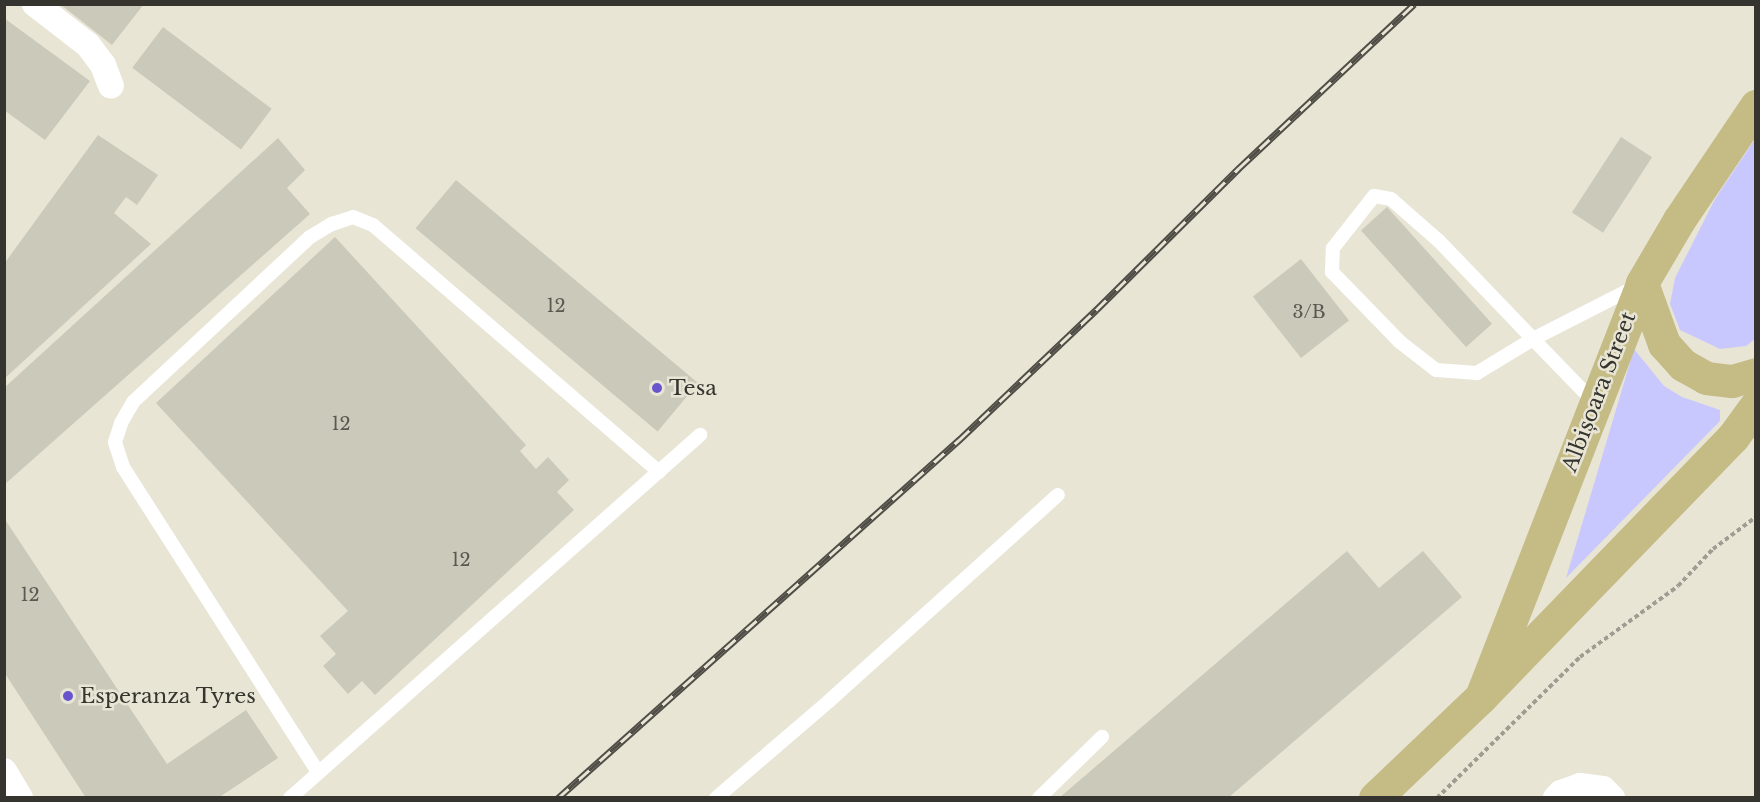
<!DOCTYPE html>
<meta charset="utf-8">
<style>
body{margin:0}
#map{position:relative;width:1760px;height:802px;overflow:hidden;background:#e8e5d5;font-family:"Libre Baskerville",serif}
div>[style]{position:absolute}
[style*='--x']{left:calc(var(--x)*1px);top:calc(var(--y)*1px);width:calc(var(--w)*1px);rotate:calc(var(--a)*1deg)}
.green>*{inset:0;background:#c9c8fe}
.building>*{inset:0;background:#cbc9ba;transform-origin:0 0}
.path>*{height:4px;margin-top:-2px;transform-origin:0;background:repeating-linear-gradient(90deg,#9f9d91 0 4.5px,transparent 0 7.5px)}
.service>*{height:14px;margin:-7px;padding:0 7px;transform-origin:7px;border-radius:7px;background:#fff}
.minor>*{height:26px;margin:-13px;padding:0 13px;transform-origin:13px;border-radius:13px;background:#fff}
.primary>*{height:33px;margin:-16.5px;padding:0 16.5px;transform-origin:16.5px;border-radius:16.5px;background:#c4bb85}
.rail>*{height:7px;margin-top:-3.5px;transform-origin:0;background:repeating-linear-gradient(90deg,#e8e5d5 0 14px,#4f4d46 0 28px);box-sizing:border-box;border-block:2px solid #4f4d46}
.dots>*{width:16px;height:16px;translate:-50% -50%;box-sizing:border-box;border:3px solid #e8e5d5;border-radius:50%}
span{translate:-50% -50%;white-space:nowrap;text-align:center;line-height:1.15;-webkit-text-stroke:5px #e8e5d5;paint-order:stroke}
.number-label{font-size:18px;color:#5a5951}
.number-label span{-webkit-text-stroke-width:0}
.poi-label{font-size:21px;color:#35342e}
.left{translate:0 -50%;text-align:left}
.street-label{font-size:21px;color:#35342e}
.frame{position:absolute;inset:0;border:6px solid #35342e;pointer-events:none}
</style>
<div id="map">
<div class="green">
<div style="clip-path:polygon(1755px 139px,1755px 339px,1746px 346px,1720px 349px,1680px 330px,1670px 304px,1675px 278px,1715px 199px)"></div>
<div style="clip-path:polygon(1634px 349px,1664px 386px,1682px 397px,1720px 410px,1720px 421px,1566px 578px)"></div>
</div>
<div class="building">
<div style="clip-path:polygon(60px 4px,144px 4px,112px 45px)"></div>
<div style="clip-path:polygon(4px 18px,90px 81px,45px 140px,4px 110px)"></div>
<div style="left:163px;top:27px;width:136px;height:51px;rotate:37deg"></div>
<div style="clip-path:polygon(98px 135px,158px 175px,137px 205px,126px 197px,114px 213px,151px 244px,4px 379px,4px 264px)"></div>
<div style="left:1621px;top:137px;width:37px;height:90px;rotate:33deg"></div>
<div style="clip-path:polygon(278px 138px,305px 170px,287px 188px,310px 214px,4px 485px,4px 388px)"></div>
<div style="left:456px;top:180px;width:316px;height:63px;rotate:40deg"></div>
<div style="left:1387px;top:207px;width:157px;height:35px;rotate:48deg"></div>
<div style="clip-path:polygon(335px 237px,526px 445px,520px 451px,536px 469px,548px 457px,569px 480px,557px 492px,574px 510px,375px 695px,362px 681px,348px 694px,323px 666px,336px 654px,320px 636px,348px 611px,156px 403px)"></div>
<div style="left:1301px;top:259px;width:78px;height:61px;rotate:52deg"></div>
<div style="clip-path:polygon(4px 518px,167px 764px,246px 710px,278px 758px,218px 798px,86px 798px,4px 672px)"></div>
<div style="clip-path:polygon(1347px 551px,1379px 588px,1423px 551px,1462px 597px,1228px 798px,1059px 798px)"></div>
</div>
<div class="path">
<div style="--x:1437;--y:798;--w:201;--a:-44.6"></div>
<div style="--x:1580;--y:657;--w:121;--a:-35.9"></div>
<div style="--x:1678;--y:586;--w:51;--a:-46.6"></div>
<div style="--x:1713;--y:549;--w:54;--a:-36.7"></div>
</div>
<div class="service">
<div style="--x:1374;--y:196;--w:17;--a:10"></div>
<div style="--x:1391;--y:199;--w:64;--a:41.2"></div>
<div style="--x:1439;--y:241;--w:136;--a:46.2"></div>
<div style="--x:1533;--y:339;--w:66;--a:148.7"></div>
<div style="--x:1477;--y:373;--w:41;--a:-175.8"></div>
<div style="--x:1436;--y:370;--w:46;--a:-142.1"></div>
<div style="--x:1400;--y:342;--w:98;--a:-134.2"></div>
<div style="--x:1332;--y:272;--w:24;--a:-88"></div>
<div style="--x:1333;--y:248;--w:66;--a:-51.7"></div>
<div style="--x:1594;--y:402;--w:88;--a:-134.1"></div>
<div style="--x:1533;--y:339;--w:114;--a:-27"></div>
<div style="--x:318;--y:772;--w:362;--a:-122.6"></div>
<div style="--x:123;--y:467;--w:26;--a:-108"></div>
<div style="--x:115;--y:442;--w:20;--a:-72"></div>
<div style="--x:121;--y:423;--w:24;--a:-60"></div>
<div style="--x:133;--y:402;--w:242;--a:-43"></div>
<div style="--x:310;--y:237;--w:26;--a:-31"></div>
<div style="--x:332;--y:224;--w:22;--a:-18"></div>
<div style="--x:353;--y:217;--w:22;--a:22"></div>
<div style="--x:373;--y:225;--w:378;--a:40.8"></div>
<div style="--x:290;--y:798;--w:548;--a:-41.52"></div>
<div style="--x:716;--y:798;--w:149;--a:-40.6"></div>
<div style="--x:829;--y:701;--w:308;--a:-42"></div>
<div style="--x:1039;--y:798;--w:88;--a:-44.1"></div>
</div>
<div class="minor">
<div style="--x:35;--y:4;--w:67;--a:37.7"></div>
<div style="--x:88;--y:45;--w:25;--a:53"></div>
<div style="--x:103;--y:65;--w:22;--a:69"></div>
<div style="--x:4;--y:771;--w:31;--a:59"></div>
<div style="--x:1556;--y:798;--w:7;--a:-45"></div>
<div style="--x:1561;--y:793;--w:20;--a:-20"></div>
<div style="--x:1580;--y:786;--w:23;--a:7"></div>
<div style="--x:1603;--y:789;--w:13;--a:45"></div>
</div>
<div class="primary">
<div style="--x:1642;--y:283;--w:65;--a:70.2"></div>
<div style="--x:1664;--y:344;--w:28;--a:48"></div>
<div style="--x:1683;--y:365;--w:26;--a:29"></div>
<div style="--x:1706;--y:378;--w:26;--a:7"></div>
<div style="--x:1732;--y:381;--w:25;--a:-16"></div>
<div style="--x:1481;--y:697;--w:444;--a:-68.7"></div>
<div style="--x:1642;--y:283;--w:73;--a:-59.6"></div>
<div style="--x:1679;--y:220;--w:138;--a:-56"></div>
<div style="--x:1375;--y:798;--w:146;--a:-43.6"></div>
<div style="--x:1481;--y:697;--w:362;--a:-45.9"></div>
<div style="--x:1733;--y:437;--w:39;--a:-54"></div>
</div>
<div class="rail">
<div style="--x:558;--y:798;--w:538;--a:-41.76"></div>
<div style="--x:959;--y:440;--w:189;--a:-43.5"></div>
<div style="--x:1096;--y:310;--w:202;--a:-44.8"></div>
<div style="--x:1239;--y:168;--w:240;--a:-43.1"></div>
</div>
<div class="dots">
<div style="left:657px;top:388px;background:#6855ce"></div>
<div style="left:68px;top:696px;background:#6855ce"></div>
</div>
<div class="number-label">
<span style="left:556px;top:306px">12</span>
<span style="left:1309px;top:312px">3/B</span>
<span style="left:341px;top:424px">12</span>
<span style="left:461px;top:560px">12</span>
<span style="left:30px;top:595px">12</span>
</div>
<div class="poi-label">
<span class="left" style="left:669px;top:388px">Tesa</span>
<span class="left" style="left:80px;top:696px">Esperanza Tyres</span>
</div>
<div class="street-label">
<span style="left:1599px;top:392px;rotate:-69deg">Albișoara Street</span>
</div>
<div class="frame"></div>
</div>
